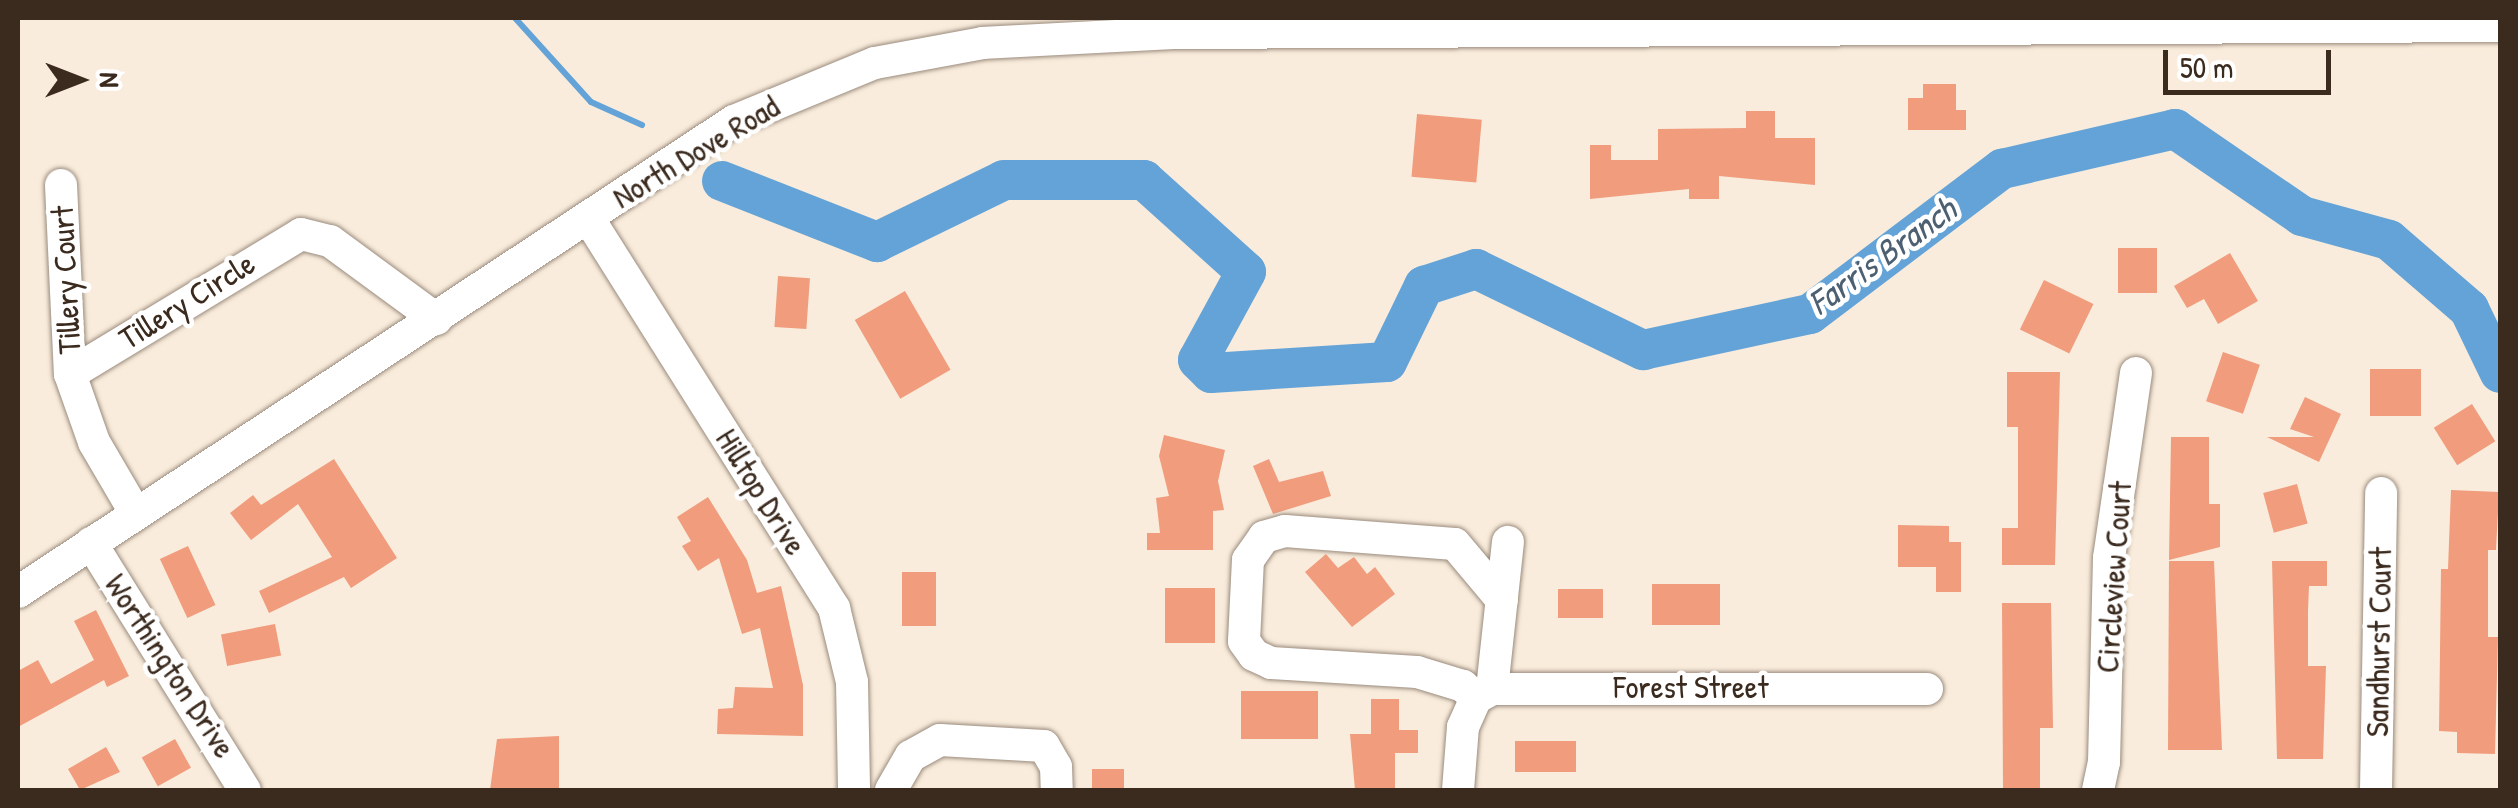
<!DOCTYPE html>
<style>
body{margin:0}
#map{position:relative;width:2518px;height:808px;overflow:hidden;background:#f9ecdc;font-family:"Patrick Hand",sans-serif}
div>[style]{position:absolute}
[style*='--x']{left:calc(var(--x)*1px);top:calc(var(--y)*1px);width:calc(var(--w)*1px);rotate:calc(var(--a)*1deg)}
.stream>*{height:6px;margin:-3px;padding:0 3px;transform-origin:3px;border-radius:3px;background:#64a3d7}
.river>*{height:40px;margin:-20px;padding:0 20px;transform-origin:20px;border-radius:20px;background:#64a3d7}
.building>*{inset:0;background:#f09c7d;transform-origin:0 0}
.roads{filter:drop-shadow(0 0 2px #9a8b7d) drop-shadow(0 0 2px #9a8b7d)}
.minor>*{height:32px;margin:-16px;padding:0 16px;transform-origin:16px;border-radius:16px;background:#fff}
span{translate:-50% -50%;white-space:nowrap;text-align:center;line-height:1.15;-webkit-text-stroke:9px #fff;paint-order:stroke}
.street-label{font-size:32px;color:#3b2a1e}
.water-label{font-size:35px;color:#4d6071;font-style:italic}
.frame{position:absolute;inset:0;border:20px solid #3b2a1e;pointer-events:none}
.north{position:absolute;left:30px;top:30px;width:100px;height:100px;-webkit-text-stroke:8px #fff;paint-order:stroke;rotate:90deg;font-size:28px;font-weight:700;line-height:40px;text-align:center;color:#3b2a1e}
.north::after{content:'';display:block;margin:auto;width:35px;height:45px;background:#3b2a1e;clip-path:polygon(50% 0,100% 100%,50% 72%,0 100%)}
.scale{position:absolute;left:2163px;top:50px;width:168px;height:45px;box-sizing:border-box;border:5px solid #3b2a1e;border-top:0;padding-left:12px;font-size:30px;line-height:35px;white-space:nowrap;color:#3b2a1e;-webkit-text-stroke:8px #fff;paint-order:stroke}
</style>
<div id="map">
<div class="stream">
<div style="--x:515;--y:18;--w:113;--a:47.9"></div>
<div style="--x:591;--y:102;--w:56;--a:24.3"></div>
</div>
<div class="river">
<div style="--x:722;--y:181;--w:167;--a:21.5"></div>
<div style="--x:877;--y:242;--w:141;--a:-26"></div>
<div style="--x:1004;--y:180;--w:140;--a:0"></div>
<div style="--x:1144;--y:180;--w:137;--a:42"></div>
<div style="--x:1246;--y:272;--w:100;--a:118.6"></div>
<div style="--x:1198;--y:360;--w:18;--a:45"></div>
<div style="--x:1211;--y:373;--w:176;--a:-3.6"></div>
<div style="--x:1387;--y:362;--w:85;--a:-64"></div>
<div style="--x:1424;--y:286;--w:55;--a:-18.1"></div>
<div style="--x:1476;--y:269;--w:186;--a:25.9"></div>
<div style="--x:1643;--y:350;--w:171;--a:-12.2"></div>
<div style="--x:1810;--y:314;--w:241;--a:-37.1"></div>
<div style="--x:2002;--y:169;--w:178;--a:-13"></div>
<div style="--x:2175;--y:129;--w:154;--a:34.4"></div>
<div style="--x:2302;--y:216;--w:90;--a:15.4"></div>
<div style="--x:2389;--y:240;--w:106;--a:40.8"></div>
<div style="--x:2469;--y:309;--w:71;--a:64.2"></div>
</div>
<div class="building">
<div style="clip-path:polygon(1923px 84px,1956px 84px,1956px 110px,1966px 110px,1966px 130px,1908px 130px,1908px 98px,1923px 98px)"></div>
<div style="clip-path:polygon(1746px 111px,1775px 111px,1775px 138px,1815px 138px,1815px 185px,1719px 176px,1719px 199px,1689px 199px,1689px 189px,1590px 199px,1590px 145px,1611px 145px,1611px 160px,1658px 160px,1658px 129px,1746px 128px)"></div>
<div style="left:1417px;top:114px;width:65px;height:63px;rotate:5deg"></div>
<div style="left:2118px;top:248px;width:39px;height:45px"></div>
<div style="clip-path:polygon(2230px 253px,2258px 301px,2218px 324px,2204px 299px,2187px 308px,2174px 286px)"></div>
<div style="left:778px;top:276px;width:32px;height:51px;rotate:4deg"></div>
<div style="left:2044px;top:280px;width:55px;height:55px;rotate:26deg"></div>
<div style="left:905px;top:291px;width:91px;height:58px;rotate:60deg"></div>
<div style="left:2223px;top:352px;width:39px;height:52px;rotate:19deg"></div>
<div style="left:2370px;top:369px;width:51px;height:47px"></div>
<div style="clip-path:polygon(2007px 372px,2060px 372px,2055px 565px,2002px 565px,2002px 528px,2018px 528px,2018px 427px,2007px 427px)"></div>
<div style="clip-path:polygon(2305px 397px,2341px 414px,2319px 462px,2267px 437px,2314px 437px,2290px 429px)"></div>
<div style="left:2472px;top:404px;width:44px;height:45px;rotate:58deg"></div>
<div style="clip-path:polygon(1164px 435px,1225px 450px,1218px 481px,1224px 510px,1213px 511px,1213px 550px,1147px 550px,1147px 533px,1160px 533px,1156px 498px,1169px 496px,1159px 456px)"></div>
<div style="clip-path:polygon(2171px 437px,2209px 437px,2209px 504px,2220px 504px,2220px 547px,2169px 560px)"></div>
<div style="clip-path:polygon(334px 459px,397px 558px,351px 588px,344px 577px,269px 613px,259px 591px,332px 557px,298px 504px,251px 540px,230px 513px,253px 495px,261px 505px)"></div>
<div style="clip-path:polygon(1269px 459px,1279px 482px,1323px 471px,1331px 496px,1273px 514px,1253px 466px)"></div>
<div style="left:2297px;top:484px;width:41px;height:35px;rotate:75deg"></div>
<div style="clip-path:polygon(2451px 490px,2499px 492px,2496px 550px,2488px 550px,2488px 637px,2498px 637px,2495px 754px,2457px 753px,2457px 732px,2439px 731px,2441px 569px,2448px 569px)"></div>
<div style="clip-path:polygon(708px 497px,747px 560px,757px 593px,781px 586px,803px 685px,803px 736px,717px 734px,718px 709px,733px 708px,735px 687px,773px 688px,760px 628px,742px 634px,719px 558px,698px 571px,682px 546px,691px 541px,677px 517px)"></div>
<div style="clip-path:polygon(1898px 525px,1949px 526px,1949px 542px,1961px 542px,1961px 592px,1936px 592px,1936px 567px,1898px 567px)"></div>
<div style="left:188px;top:546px;width:65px;height:31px;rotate:65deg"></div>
<div style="clip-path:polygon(1326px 554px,1338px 568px,1354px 557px,1367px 574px,1375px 567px,1395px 594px,1352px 627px,1305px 572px)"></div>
<div style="clip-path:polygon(2169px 561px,2214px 561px,2222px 750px,2168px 750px)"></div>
<div style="clip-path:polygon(2272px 561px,2327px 561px,2327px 586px,2309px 586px,2308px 611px,2308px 666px,2326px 666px,2323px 759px,2277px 759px)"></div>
<div style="left:902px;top:572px;width:34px;height:54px"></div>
<div style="left:1652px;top:584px;width:68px;height:41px"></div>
<div style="left:1165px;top:588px;width:50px;height:55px"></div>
<div style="left:1558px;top:589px;width:45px;height:29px"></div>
<div style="clip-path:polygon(2002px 603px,2051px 603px,2053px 728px,2040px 728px,2040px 790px,2003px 790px)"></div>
<div style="clip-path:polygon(96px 610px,129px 676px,107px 687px,104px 680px,18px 727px,18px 671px,38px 660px,51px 684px,94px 660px,74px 621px)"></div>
<div style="left:275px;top:624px;width:32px;height:55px;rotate:79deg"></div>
<div style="left:1241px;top:691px;width:77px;height:48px"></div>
<div style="clip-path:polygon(1371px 699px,1399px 699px,1399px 730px,1418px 730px,1418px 753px,1395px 753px,1395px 790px,1355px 790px,1350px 734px,1371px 734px)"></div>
<div style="clip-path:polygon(559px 736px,559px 790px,490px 790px,497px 739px)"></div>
<div style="left:175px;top:739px;width:33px;height:38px;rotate:61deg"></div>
<div style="left:1515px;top:741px;width:61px;height:31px"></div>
<div style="clip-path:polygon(106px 747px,120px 772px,80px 790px,68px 769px)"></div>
<div style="left:1092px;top:769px;width:32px;height:21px"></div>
</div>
<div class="roads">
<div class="minor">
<div style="--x:61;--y:185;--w:189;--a:87.3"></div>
<div style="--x:589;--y:219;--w:460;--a:57.8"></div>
<div style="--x:834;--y:608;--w:76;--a:76.3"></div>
<div style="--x:852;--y:682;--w:108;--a:88.9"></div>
<div style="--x:136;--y:514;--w:83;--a:-120.3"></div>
<div style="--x:94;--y:442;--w:72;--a:-109.4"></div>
<div style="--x:70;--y:374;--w:270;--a:-31.2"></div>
<div style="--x:301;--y:234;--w:30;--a:14"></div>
<div style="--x:330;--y:241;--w:132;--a:36.3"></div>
<div style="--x:91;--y:543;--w:291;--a:58.1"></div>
<div style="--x:18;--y:592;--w:857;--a:-33.34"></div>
<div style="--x:734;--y:121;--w:152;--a:-22.4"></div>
<div style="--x:875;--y:63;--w:110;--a:-10.5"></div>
<div style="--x:983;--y:43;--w:189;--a:-3"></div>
<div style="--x:1172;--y:33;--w:1328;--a:-0.3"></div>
<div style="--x:1492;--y:689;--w:148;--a:-83.8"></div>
<div style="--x:1476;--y:698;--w:18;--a:-137"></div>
<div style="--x:1463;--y:686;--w:48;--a:-163.1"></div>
<div style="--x:1417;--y:672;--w:146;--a:-176.5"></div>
<div style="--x:1271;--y:663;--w:19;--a:-155"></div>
<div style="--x:1254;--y:655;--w:17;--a:-126"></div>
<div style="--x:1244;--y:641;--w:81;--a:-87.2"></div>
<div style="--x:1248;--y:560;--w:28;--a:-55"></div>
<div style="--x:1264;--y:537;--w:22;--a:-16"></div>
<div style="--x:1285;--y:531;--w:170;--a:4.4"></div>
<div style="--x:1455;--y:544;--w:73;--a:50"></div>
<div style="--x:891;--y:790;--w:39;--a:-60"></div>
<div style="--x:911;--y:756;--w:33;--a:-29"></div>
<div style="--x:940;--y:740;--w:104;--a:3.3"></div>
<div style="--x:1044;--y:746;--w:24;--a:60"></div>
<div style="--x:1056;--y:767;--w:23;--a:88"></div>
<div style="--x:1458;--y:790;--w:63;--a:-85.5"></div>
<div style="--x:1463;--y:727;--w:32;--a:-66"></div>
<div style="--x:1476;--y:698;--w:18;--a:-29"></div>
<div style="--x:1492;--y:689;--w:435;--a:0"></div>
<div style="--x:2098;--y:790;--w:29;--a:-78"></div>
<div style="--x:2104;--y:762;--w:204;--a:-88.6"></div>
<div style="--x:2109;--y:558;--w:187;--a:-81.7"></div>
<div style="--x:2376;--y:790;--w:297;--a:-89"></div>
</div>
</div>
<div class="street-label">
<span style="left:696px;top:152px;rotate:-31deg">North Dove Road</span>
<span style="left:66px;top:280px;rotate:-93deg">Tillery Court</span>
<span style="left:187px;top:301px;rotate:-32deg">Tillery Circle</span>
<span style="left:761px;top:492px;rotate:58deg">Hilltop Drive</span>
<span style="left:2114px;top:577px;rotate:-86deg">Circleview Court</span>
<span style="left:2379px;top:642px;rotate:-89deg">Sandhurst Court</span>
<span style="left:170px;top:666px;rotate:57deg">Worthington Drive</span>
<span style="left:1691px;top:687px">Forest Street</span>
</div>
<div class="water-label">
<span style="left:1882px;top:256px;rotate:-36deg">Farris Branch</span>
</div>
<div class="frame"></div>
<div class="north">N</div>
<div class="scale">50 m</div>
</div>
